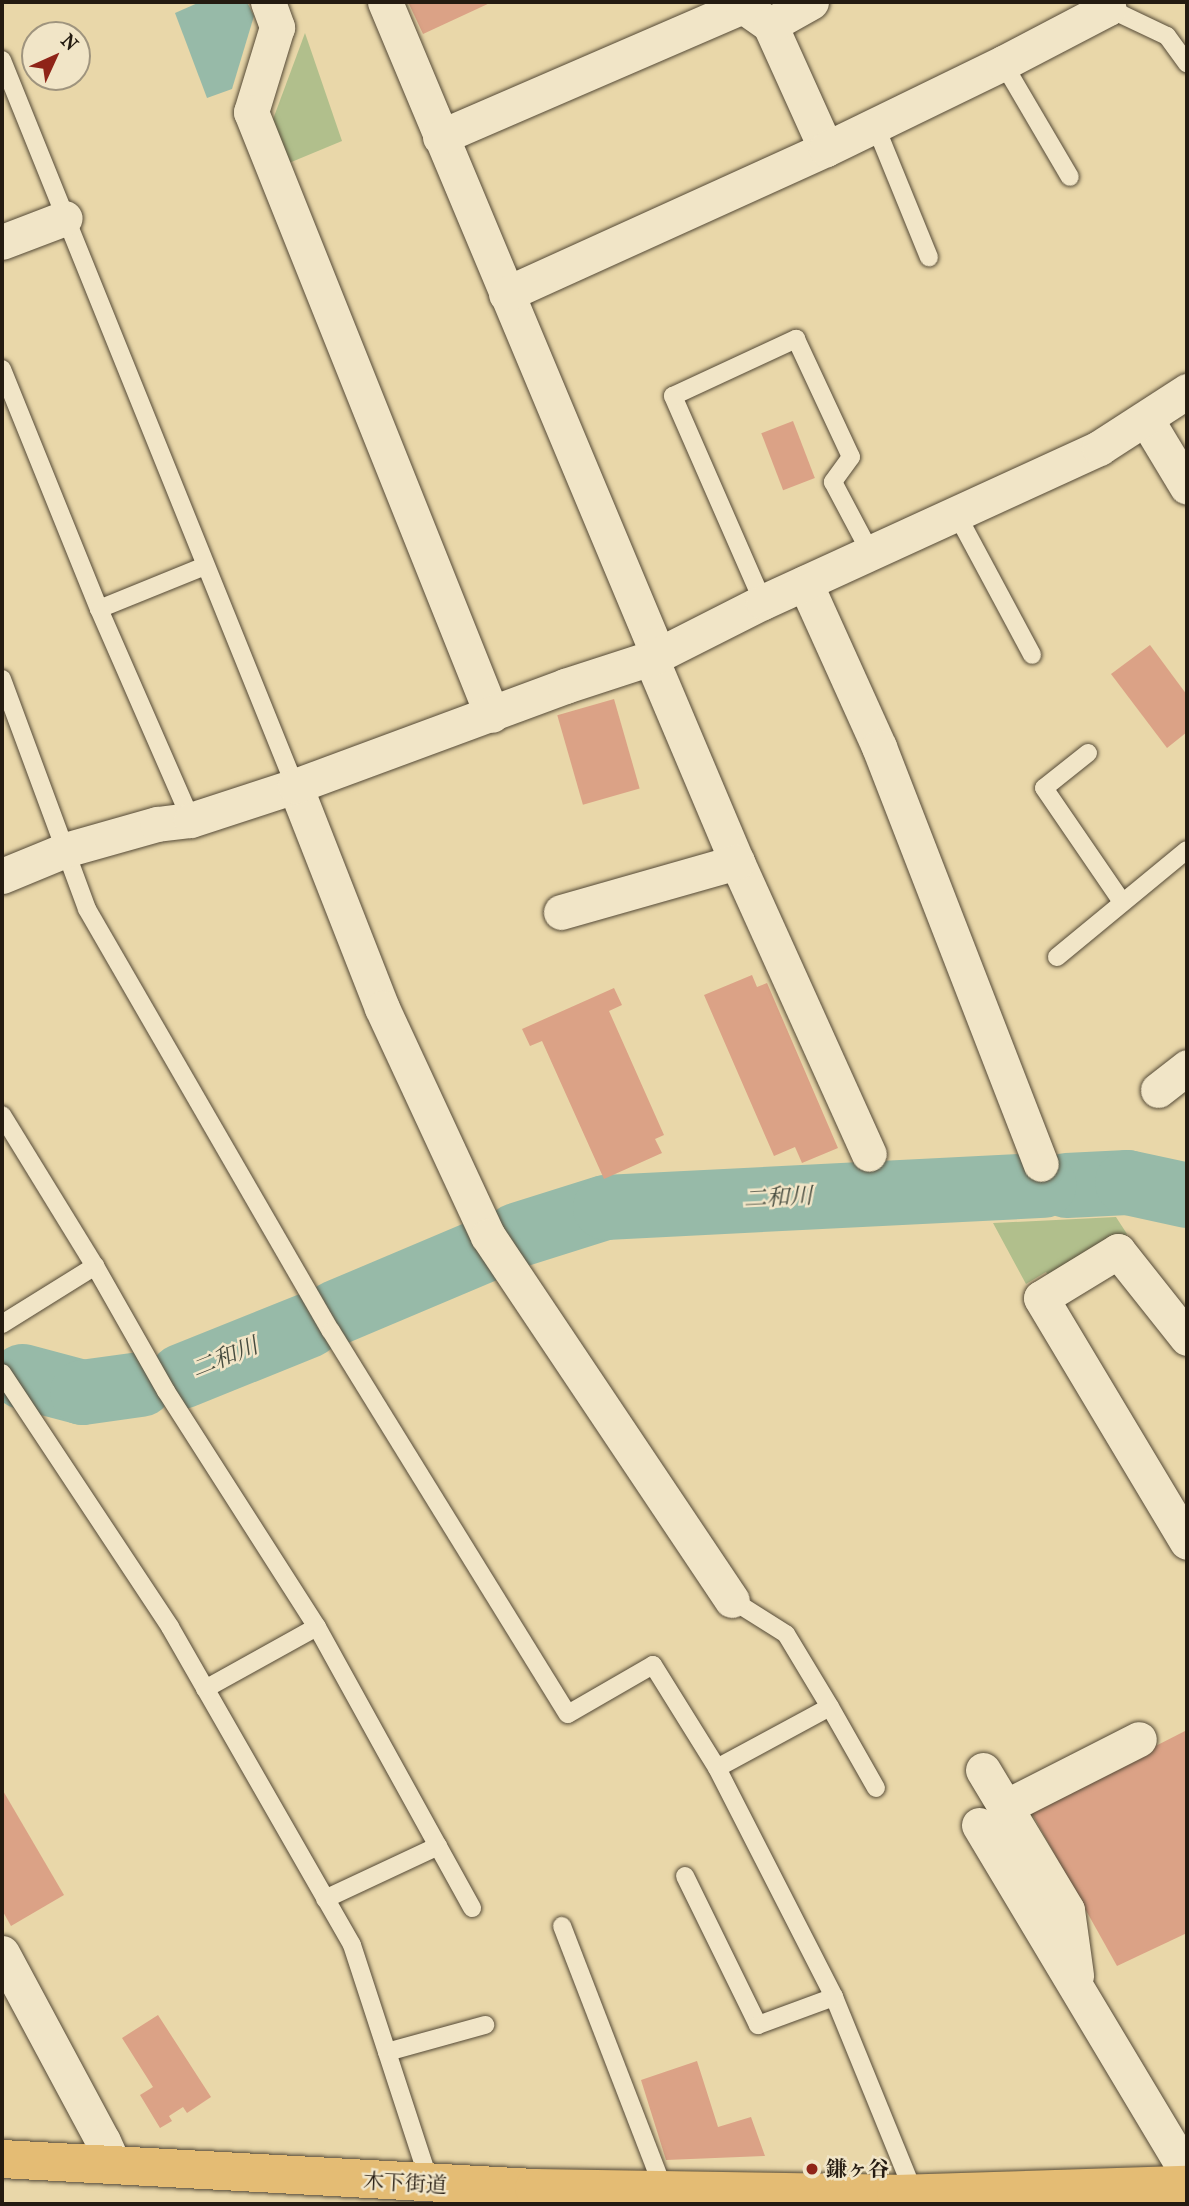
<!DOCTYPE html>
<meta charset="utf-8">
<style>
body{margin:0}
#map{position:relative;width:1189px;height:2206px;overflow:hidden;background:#e9d7a9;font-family:"IM FELL French Canon","Noto Serif JP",serif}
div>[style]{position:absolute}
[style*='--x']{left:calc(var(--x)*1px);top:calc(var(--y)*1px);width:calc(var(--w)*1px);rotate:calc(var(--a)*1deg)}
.green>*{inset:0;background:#b1bf8c}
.water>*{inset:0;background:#97baa8}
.river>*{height:65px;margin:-32.5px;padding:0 32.5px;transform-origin:32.5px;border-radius:32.5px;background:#97baa8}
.building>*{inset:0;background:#dba286;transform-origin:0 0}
.roads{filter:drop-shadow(0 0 2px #554a37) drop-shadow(0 0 2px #554a37)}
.lane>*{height:18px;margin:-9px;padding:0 9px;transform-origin:9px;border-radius:9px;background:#f1e5c7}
.street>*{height:35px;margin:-17.5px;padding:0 17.5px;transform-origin:17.5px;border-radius:17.5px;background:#f1e5c7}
.primary>*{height:38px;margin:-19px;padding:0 19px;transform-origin:19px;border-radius:19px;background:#e4bc74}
.dots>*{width:19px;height:19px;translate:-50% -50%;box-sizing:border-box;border:4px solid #f1e5c7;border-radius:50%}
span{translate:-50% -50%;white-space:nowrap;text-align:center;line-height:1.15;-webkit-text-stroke:5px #f1e5c7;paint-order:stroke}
.poi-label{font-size:21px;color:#241b11;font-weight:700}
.left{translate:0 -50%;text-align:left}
.street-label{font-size:21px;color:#241b11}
.water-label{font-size:23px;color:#464b3e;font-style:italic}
.frame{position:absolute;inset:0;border:4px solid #241b11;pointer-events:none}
.north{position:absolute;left:21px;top:21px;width:70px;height:70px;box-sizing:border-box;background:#f1e5c7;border:2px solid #9f947e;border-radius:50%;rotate:45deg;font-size:19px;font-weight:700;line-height:28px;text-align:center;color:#241b11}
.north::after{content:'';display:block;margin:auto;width:24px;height:32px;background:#8f2418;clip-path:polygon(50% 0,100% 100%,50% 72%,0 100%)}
</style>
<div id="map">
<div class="green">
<div style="clip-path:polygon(305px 33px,342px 141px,289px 163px,272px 122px)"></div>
<div style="clip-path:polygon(1116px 1217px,1127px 1234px,1051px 1279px,1046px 1272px,1026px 1284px,993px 1223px)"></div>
</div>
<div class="water">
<div style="clip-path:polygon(200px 2px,247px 2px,254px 16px,232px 89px,207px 98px,175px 13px)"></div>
</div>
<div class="river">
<div style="--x:1066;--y:1185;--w:61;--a:-2.8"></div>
<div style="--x:1127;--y:1182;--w:61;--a:12.2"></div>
<div style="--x:516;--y:1235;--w:93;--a:-17.5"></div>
<div style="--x:605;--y:1207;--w:439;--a:-2.9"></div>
<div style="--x:336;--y:1312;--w:160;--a:-22.9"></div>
<div style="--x:22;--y:1376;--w:62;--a:14.9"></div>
<div style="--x:82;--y:1392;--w:59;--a:-7.9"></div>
<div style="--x:181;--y:1376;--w:137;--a:-21.9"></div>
</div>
<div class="building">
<div style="clip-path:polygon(408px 2px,492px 2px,423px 34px)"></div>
<div style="left:793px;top:421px;width:61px;height:34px;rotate:69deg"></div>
<div style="clip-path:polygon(1150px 645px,1187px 695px,1187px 732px,1167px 748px,1111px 674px)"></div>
<div style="left:614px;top:699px;width:93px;height:59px;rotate:74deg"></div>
<div style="clip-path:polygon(752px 975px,757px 987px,767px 983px,838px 1148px,802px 1163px,795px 1147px,774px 1156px,704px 995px)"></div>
<div style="clip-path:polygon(614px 988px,622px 1005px,609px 1011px,664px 1135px,655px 1139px,662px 1153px,604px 1179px,542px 1041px,530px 1046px,522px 1029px)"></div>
<div style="clip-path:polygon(1187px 1730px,1187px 1933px,1117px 1966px,1030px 1810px)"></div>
<div style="clip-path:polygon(2px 1789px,64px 1895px,11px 1926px,2px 1910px)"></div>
<div style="clip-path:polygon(158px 2015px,211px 2097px,187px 2113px,183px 2107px,169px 2116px,172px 2121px,160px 2128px,140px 2095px,153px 2087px,122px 2038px)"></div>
<div style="clip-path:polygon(697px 2061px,718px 2127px,751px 2117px,765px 2156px,666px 2160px,641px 2080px)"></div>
</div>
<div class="roads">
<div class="lane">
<div style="--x:1108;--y:8;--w:65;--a:25.4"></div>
<div style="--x:1167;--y:36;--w:34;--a:54"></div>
<div style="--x:2;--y:60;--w:783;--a:68.02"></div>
<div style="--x:1003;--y:63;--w:132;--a:59.6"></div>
<div style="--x:875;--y:125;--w:143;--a:67.8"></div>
<div style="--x:2;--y:369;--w:259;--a:68"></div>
<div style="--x:99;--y:609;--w:230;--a:66.4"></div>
<div style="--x:956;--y:513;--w:161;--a:61.8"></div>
<div style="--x:763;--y:602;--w:225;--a:-113.6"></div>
<div style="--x:673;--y:396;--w:136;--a:-24.9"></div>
<div style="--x:796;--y:339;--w:130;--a:65"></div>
<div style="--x:851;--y:457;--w:31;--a:126"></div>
<div style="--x:833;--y:482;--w:79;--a:62.1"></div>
<div style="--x:99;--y:609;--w:114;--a:-22.1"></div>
<div style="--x:2;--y:679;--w:245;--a:69.7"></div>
<div style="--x:87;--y:909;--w:487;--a:60"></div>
<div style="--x:331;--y:1331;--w:450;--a:58.3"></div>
<div style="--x:568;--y:1714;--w:98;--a:-30"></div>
<div style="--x:653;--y:1665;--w:121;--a:58.1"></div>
<div style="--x:717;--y:1768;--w:257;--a:62.9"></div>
<div style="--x:834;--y:1997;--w:212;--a:67.8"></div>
<div style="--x:1088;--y:753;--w:56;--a:141.5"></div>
<div style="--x:1044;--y:788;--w:138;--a:55.6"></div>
<div style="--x:1057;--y:957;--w:168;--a:-39.5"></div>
<div style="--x:2;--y:1115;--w:177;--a:58.4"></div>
<div style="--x:95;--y:1266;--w:144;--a:60.4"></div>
<div style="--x:166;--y:1391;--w:280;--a:57.4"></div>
<div style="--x:317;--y:1627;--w:321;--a:61.1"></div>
<div style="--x:2;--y:1324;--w:110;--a:-31.9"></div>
<div style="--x:2;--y:1373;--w:305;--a:56.5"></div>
<div style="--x:170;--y:1627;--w:366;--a:60.2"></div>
<div style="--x:352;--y:1945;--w:251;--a:71.9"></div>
<div style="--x:205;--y:1689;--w:128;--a:-29"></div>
<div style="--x:830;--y:1707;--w:93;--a:60.4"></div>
<div style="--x:717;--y:1768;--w:128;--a:-28.4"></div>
<div style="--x:830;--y:1707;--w:85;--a:-121.1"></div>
<div style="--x:786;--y:1634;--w:64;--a:-147.8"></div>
<div style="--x:685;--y:1876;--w:166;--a:63.9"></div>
<div style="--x:758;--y:2025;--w:81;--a:-20.2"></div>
<div style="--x:325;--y:1899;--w:125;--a:-25.1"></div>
<div style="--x:562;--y:1926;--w:284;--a:68.9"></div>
<div style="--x:387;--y:2052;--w:102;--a:-15.4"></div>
</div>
<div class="street">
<div style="--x:268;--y:2;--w:27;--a:70"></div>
<div style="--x:277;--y:27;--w:89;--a:107"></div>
<div style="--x:251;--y:112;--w:649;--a:68.21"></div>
<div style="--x:385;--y:2;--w:697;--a:67.3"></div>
<div style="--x:654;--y:645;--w:23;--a:88"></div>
<div style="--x:655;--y:668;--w:211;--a:67.1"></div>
<div style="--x:737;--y:862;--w:320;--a:65.7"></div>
<div style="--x:770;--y:25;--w:136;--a:65.7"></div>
<div style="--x:440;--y:137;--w:330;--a:-23.4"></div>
<div style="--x:743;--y:6;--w:33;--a:35"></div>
<div style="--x:770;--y:25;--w:47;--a:-29.3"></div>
<div style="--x:2;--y:242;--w:67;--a:-20.9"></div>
<div style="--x:506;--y:294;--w:351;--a:-24.4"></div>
<div style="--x:826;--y:149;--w:197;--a:-25.9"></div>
<div style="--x:1003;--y:63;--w:119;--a:-27.6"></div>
<div style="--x:1108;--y:8;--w:8;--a:-130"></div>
<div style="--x:1146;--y:419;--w:79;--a:58.9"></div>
<div style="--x:805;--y:583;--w:180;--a:65.7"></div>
<div style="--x:879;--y:747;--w:447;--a:68.8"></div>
<div style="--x:295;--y:786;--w:238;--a:68.6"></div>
<div style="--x:382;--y:1008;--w:251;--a:65.1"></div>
<div style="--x:488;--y:1236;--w:438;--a:56.2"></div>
<div style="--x:2;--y:876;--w:68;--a:-22.4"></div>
<div style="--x:65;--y:850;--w:96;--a:-15.8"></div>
<div style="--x:157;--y:824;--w:34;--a:-7"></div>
<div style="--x:191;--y:820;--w:109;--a:-18.1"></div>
<div style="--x:295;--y:786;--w:288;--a:-20.3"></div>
<div style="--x:565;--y:686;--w:94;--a:-18"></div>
<div style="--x:654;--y:657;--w:122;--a:-26.8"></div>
<div style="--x:763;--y:602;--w:370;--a:-24.6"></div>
<div style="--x:1099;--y:448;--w:105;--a:-32.9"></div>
<div style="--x:561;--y:912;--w:183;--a:-15.9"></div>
<div style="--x:1158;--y:1090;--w:37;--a:-38"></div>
<div style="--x:1187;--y:1338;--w:111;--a:-128.4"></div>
<div style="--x:1118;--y:1251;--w:90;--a:148.6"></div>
<div style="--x:1041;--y:1298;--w:284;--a:59.1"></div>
<div style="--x:983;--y:1770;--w:163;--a:59"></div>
<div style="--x:1067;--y:1910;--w:66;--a:82.1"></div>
<div style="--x:1005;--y:1807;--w:150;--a:-26.9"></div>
<div style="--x:979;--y:1825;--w:405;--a:59.1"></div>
<div style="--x:2;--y:1953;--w:213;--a:61.8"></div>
<div style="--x:103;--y:2141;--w:27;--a:66"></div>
</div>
<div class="primary">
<div style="--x:2;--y:2159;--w:533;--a:3.12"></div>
<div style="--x:534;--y:2188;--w:362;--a:0.9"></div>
<div style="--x:896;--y:2194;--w:291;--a:-1.8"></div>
</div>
</div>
<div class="dots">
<div style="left:812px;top:2169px;background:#8f2418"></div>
</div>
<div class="poi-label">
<span class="left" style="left:826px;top:2169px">鎌ヶ谷</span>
</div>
<div class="street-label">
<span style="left:405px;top:2183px;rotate:3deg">木下街道</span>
</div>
<div class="water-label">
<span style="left:778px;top:1198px;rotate:-3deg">二和川</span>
<span style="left:225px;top:1358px;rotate:-22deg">二和川</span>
</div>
<div class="frame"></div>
<div class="north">N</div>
</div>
